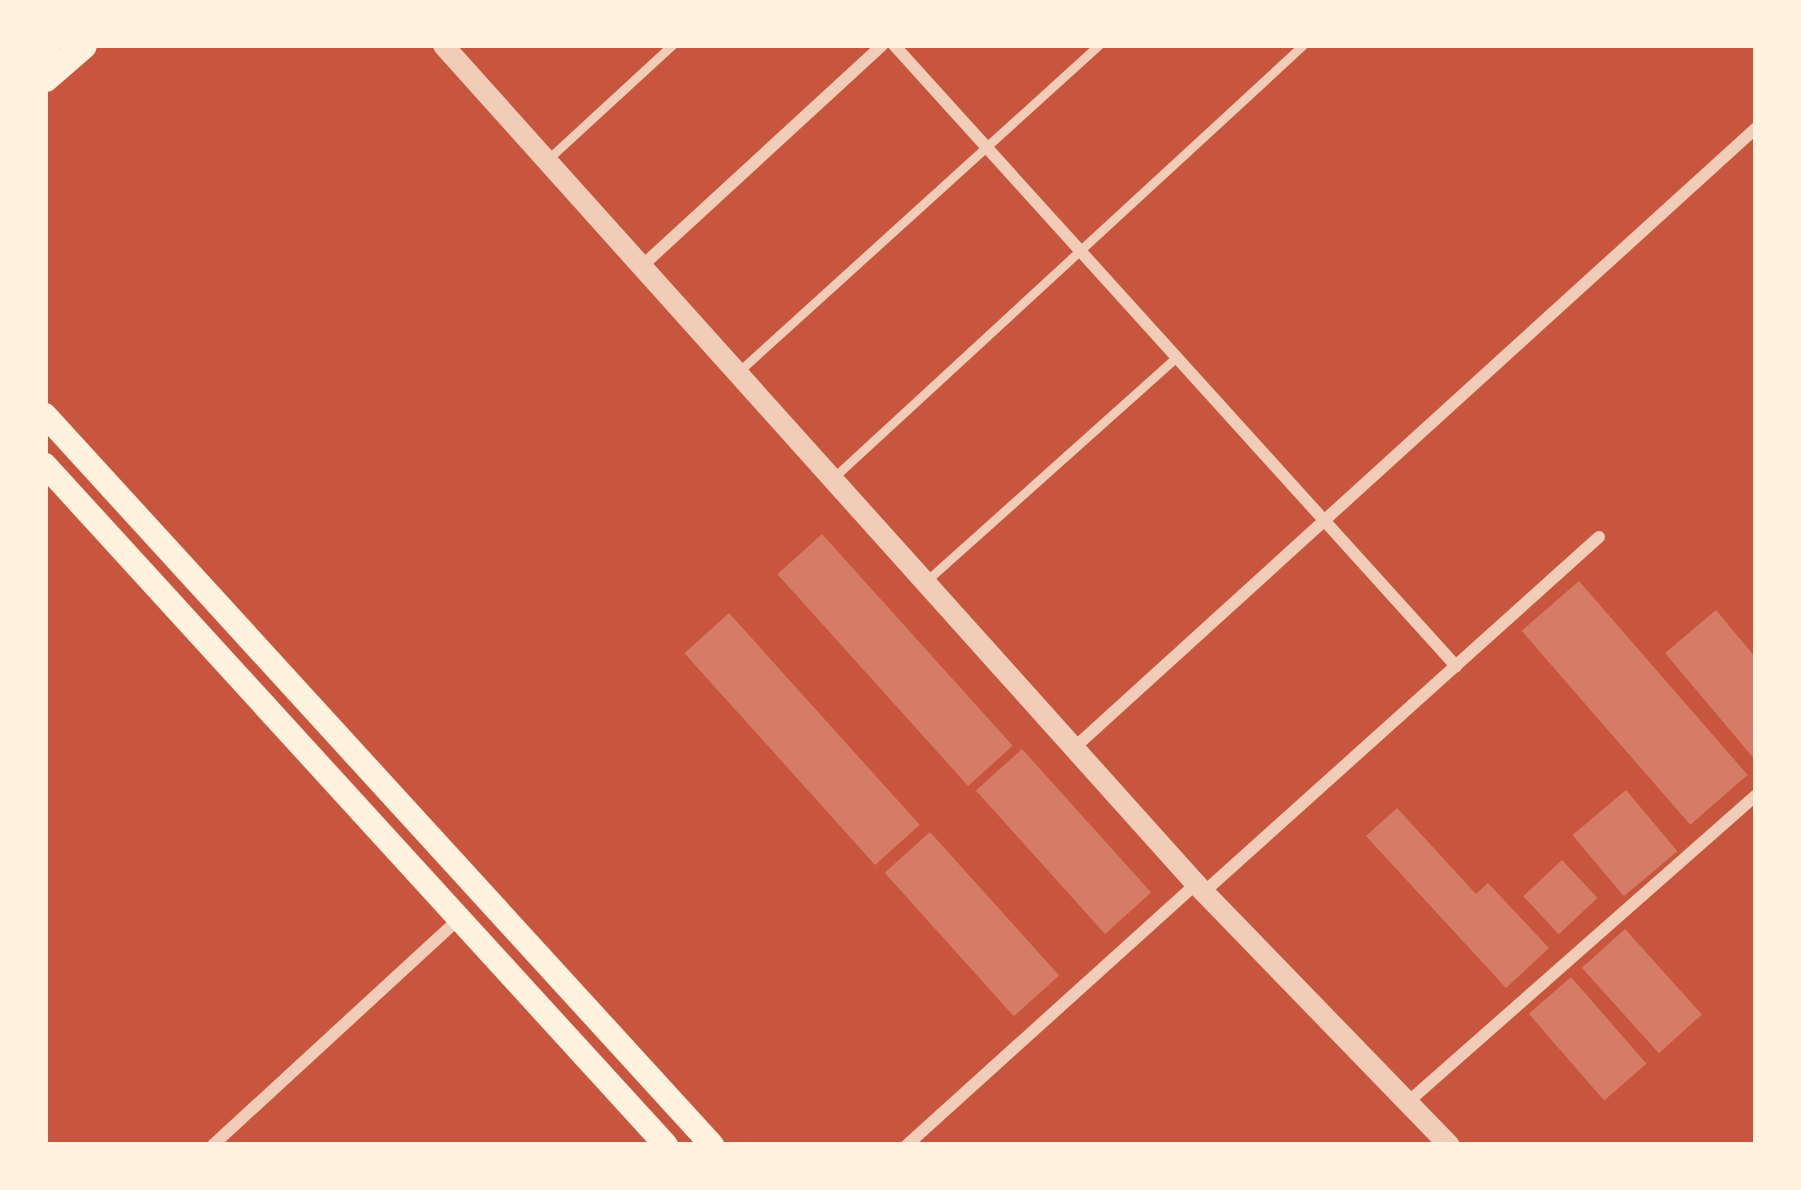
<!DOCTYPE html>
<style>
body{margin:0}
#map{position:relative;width:1801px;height:1190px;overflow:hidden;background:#c8553d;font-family:Mulish,sans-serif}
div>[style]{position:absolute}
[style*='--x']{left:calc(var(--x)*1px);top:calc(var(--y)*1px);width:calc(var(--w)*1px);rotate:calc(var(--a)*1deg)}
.building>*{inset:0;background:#d67c66;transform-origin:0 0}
.service>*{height:9px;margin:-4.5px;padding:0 4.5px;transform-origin:4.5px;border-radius:4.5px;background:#f1ccb7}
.minor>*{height:12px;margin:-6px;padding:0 6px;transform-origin:6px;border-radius:6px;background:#f1ccb7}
.tertiary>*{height:21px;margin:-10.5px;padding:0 10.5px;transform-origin:10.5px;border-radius:10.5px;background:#f1ccb7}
.secondary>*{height:24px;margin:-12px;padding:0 12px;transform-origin:12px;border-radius:12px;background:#fff3e0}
.primary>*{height:27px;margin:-13.5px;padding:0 13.5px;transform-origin:13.5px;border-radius:13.5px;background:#fff3e0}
span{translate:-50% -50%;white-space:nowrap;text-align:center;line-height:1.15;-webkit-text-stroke:12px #fff3e0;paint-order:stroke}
.frame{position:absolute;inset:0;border:48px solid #fff3e0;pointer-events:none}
</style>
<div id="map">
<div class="building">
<div style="left:822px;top:534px;width:285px;height:60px;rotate:48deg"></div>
<div style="left:1579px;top:581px;width:257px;height:76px;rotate:49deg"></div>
<div style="clip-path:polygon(1716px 610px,1756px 658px,1756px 761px,1665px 653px)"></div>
<div style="left:729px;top:613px;width:285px;height:60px;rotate:48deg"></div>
<div style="left:1022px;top:749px;width:193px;height:62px;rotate:48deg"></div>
<div style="left:1626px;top:790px;width:80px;height:70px;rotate:50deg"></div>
<div style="clip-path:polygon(1397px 808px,1476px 894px,1488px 883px,1549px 948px,1506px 988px,1366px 836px)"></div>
<div style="left:930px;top:832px;width:193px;height:61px;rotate:48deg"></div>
<div style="left:1562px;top:860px;width:52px;height:53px;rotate:47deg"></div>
<div style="left:1625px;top:929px;width:115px;height:58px;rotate:48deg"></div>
<div style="left:1571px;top:977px;width:115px;height:56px;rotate:49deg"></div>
</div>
<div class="service">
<div style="--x:547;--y:160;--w:170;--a:-42.6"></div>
<div style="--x:737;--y:373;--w:488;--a:-42.2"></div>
<div style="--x:832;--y:479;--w:640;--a:-42.66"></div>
<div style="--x:925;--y:582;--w:338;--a:-41.8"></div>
</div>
<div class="minor">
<div style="--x:894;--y:45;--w:838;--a:47.86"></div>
<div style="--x:642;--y:266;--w:326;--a:-42.6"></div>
<div style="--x:1074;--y:748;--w:922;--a:-42.27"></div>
<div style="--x:1204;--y:892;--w:531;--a:-41.95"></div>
<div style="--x:1408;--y:1102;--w:464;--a:-41.4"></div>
<div style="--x:213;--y:1145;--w:334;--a:-42.6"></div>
<div style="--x:907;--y:1145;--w:389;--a:-42.1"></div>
</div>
<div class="tertiary">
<div style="--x:443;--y:45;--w:1127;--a:48.09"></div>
<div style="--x:1196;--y:884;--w:363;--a:45.9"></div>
</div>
<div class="secondary">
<div style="--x:45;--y:415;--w:989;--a:47.58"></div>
<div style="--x:45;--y:465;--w:921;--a:47.6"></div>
</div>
<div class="primary">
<div style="--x:45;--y:46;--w:1;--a:-45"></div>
<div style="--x:45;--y:78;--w:50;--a:-41"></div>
</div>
<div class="frame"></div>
</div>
